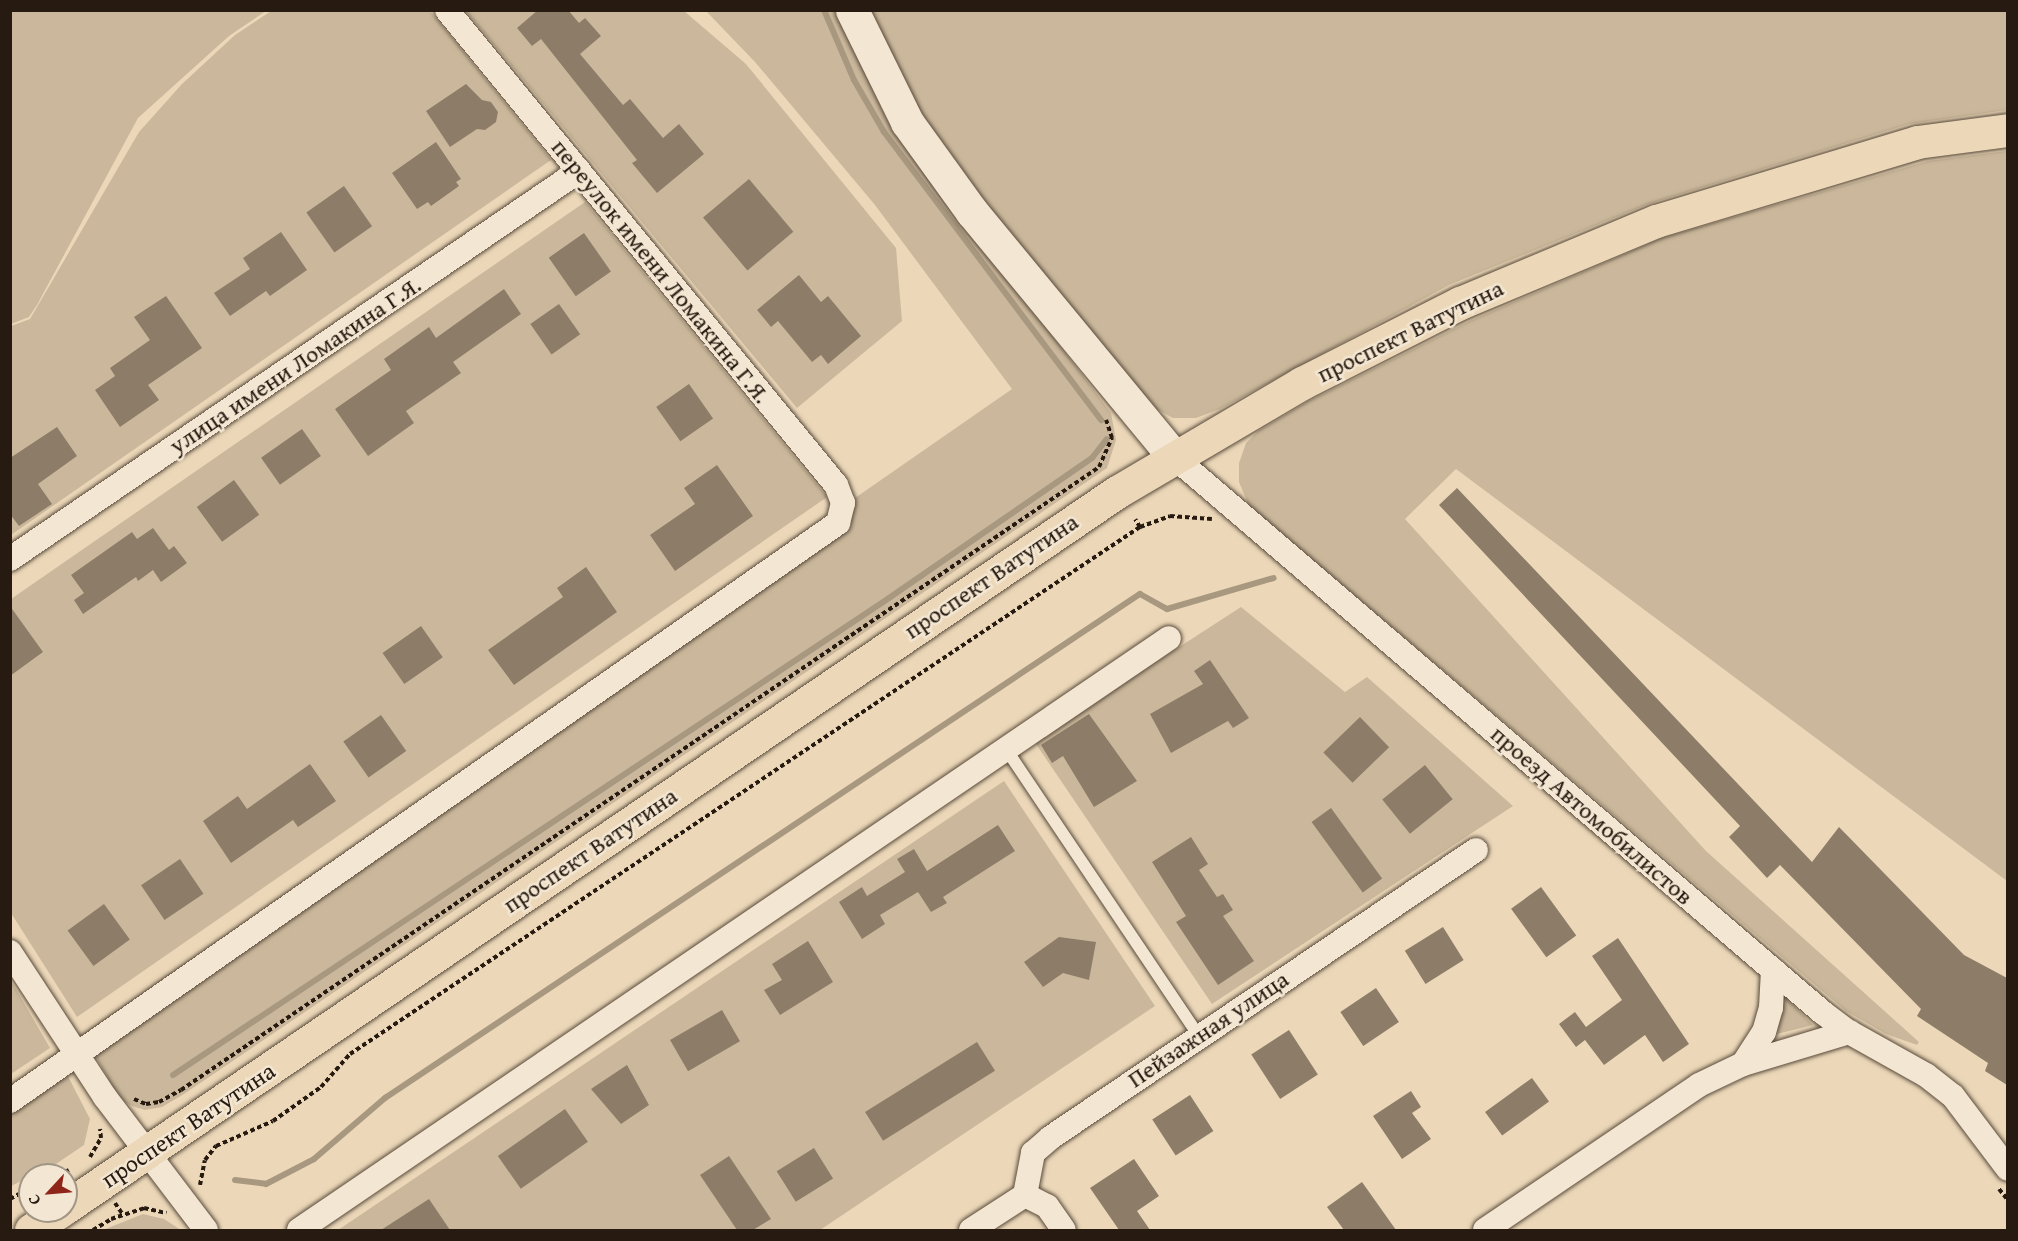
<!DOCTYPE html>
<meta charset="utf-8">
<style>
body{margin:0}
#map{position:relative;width:2018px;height:1241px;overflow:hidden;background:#ecd8b9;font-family:"Gentium Book Plus",serif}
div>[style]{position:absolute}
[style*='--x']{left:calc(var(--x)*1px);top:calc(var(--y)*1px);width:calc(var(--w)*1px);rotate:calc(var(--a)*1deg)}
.green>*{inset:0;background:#cbb89c}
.stream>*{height:6px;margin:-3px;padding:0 3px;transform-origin:3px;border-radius:3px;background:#a99880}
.building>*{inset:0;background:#8d7d68;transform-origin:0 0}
.path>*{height:4px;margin-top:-2px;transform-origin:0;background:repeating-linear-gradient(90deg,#271b11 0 4.5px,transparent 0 7.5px)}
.roads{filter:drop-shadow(0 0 2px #584a3b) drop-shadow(0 0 2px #584a3b)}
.lane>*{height:12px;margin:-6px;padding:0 6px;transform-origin:6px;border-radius:6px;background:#f3e6d2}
.street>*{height:24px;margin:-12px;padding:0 12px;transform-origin:12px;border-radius:12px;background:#f3e6d2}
.secondary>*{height:33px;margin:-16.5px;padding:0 16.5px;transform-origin:16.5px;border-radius:16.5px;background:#f3e6d2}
.primary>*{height:33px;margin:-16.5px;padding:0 16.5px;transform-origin:16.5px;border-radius:16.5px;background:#ecd8b9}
span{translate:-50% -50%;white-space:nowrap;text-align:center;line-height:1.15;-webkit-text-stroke:5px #f3e6d2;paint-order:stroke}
.street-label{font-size:24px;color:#271b11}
.frame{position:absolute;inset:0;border:12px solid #271b11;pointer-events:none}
.north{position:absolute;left:18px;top:1163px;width:60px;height:60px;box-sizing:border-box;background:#f3e6d2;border:2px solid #a19585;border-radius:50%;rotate:244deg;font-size:16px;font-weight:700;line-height:24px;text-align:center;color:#271b11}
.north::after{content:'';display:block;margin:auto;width:21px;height:27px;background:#8f2418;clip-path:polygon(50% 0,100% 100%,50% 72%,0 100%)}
</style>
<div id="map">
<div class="green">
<div style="clip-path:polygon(11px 10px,266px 11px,229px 36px,138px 118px,37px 305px,29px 317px,11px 324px)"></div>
<div style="clip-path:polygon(271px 11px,430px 11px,551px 160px,11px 535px,11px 326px,30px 319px,139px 132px,182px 84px,235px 35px)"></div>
<div style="clip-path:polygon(466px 11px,684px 11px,746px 64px,896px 248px,902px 321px,797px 408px)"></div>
<div style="clip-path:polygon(706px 11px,839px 11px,963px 218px,1111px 413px,1116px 440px,1107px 468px,184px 1094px,162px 1107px,145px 1110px,132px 1106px,120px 1099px,83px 1034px,1012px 389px,875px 205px,755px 62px)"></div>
<div style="clip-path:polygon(867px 11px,2007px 11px,2007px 110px,1909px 124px,1648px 204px,1449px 285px,1220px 409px,1196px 418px,1173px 418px,1142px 401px,916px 115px)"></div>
<div style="clip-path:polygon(2007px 151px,2007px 881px,1456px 469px,1405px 519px,1706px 851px,1919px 1042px,1917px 1045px,1886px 1034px,1846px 1011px,1249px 506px,1239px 482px,1239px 463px,1246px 443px,1258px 431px,1309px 401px,1470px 321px,1662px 238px,1928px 161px)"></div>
<div style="clip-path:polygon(585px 202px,827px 497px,77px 1017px,11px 913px,11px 599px)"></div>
<div style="clip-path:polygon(1241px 607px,1345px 692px,1367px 677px,1513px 806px,1212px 1004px,1034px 741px)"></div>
<div style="clip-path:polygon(1004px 781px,1155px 1006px,820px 1230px,338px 1230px)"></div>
<div style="clip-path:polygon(10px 979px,50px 1048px,11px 1074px,10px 1074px)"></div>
<div style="clip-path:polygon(1783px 995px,1813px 1025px,1777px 1034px)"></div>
<div style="clip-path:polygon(56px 1053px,90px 1119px,84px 1145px,56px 1164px,11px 1186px,10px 1086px)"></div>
<div style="clip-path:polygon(143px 1214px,164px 1219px,181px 1230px,103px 1230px)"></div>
</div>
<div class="stream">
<div style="--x:824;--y:10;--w:76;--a:66.8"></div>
<div style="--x:854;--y:80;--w:60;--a:60"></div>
<div style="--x:884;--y:132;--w:361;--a:53"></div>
<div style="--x:173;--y:1075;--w:860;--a:-33.67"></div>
<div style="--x:889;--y:598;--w:247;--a:-34.6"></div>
<div style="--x:1092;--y:458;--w:24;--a:-52"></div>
<div style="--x:235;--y:1180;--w:31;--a:7"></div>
<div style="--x:266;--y:1184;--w:54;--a:-27.5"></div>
<div style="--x:314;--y:1159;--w:94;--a:-40.7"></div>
<div style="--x:385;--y:1098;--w:908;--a:-33.73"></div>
<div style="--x:1140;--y:594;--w:31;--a:29"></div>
<div style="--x:1167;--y:609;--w:111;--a:-16.2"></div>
</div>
<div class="building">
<div style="clip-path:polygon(538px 10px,568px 10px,579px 23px,585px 18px,601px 36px,580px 54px,623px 105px,630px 99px,663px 138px,679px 124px,704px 154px,657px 193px,632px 163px,637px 160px,541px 39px,532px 46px,517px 28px)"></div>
<div style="clip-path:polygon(466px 84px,482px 100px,491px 102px,498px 112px,496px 122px,485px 130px,477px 129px,450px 147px,426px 111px)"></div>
<div style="clip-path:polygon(436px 142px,461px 179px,456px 182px,459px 186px,431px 206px,428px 202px,417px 209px,392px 173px)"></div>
<div style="left:749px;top:179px;width:69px;height:60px;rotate:50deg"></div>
<div style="left:344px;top:186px;width:49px;height:46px;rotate:55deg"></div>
<div style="clip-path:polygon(281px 232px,307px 270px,270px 296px,266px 291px,230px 316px,214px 293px,250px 269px,243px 258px)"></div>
<div style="left:584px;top:233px;width:47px;height:43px;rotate:55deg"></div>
<div style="clip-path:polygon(799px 275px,821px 302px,828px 296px,861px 336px,828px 364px,821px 355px,812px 362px,778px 321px,771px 327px,757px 310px)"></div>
<div style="clip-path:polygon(504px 289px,521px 314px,453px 362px,461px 373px,406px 411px,414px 423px,368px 456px,335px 409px,391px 370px,384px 359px,429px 327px,436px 338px)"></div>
<div style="clip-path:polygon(166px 296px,202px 348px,148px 385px,159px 400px,120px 427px,95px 390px,115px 376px,110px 368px,150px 340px,134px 317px)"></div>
<div style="left:559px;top:304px;width:37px;height:35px;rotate:55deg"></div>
<div style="left:689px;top:384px;width:42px;height:40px;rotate:55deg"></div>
<div style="clip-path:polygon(57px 427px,77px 456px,38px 484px,52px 504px,19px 526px,10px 514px,10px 458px)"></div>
<div style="left:302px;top:429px;width:33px;height:50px;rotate:55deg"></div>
<div style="clip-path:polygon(717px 465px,753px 516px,675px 571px,650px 535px,695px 504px,684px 488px)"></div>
<div style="left:234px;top:480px;width:43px;height:46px;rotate:54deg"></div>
<div style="clip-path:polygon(1457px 488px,1812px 862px,1839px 827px,1964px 955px,2007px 978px,2007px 1085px,1985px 1071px,1988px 1063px,1917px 1016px,1921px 1009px,1780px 865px,1767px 878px,1729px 837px,1740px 826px,1439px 505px)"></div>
<div style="clip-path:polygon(153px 528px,169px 550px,174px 546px,187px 563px,161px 582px,153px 570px,138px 581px,136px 577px,83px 614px,74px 600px,84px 593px,71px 575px,132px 532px,137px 539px)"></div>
<div style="clip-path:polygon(586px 567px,617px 612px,514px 685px,488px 650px,563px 597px,557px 588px)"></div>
<div style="clip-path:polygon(10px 606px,43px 652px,10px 676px)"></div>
<div style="left:421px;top:626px;width:38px;height:47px;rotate:55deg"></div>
<div style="clip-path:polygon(1210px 660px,1249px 718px,1233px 728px,1228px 721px,1171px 753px,1150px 714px,1203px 684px,1194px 671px)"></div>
<div style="clip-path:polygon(1089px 714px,1137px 781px,1094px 807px,1063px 756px,1052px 763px,1041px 745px)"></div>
<div style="left:381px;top:715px;width:44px;height:46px;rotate:55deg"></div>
<div style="left:1360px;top:717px;width:42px;height:51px;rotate:46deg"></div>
<div style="clip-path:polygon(310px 764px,336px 801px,298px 827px,293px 820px,231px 863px,203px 821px,238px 796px,247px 809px)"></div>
<div style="left:1425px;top:765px;width:44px;height:55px;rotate:51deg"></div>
<div style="left:1331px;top:808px;width:87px;height:24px;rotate:54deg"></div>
<div style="clip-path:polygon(998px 825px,1015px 851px,943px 897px,947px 903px,931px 912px,918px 892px,880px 915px,885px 924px,862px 939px,839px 902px,862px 887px,867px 896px,905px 872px,897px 859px,914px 849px,927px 871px)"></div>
<div style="clip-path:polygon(1191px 837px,1208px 864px,1199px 870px,1217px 897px,1223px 894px,1233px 910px,1223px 916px,1254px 961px,1218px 985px,1176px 922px,1186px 916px,1152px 862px)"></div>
<div style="left:180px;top:859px;width:42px;height:47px;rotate:56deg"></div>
<div style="left:1541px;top:887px;width:60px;height:37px;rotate:54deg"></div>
<div style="left:104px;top:904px;width:44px;height:45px;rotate:54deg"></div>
<div style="left:1443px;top:927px;width:39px;height:45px;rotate:58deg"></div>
<div style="clip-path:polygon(1059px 937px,1096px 942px,1089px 980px,1063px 973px,1043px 987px,1024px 962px)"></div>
<div style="clip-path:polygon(1618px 938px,1689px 1044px,1663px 1062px,1645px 1035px,1604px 1065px,1585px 1040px,1576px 1047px,1559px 1024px,1575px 1012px,1586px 1027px,1622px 1000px,1592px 956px)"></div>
<div style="clip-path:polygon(808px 941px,833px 982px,780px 1015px,764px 990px,782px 980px,772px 964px)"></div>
<div style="left:1376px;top:988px;width:41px;height:43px;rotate:56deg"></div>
<div style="left:722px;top:1010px;width:36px;height:60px;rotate:60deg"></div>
<div style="left:1289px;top:1030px;width:53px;height:45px;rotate:57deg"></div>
<div style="left:977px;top:1042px;width:34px;height:132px;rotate:58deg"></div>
<div style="clip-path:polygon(627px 1065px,649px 1105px,621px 1124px,591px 1089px)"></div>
<div style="left:1532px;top:1078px;width:29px;height:58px;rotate:54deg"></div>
<div style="clip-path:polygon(1411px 1091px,1421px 1107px,1412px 1113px,1431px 1139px,1402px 1159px,1373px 1116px)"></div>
<div style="left:1190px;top:1095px;width:43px;height:45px;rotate:57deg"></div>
<div style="left:565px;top:1109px;width:40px;height:82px;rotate:55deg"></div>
<div style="left:814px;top:1148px;width:36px;height:44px;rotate:58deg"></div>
<div style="clip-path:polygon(729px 1156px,771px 1219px,753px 1230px,737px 1230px,700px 1175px)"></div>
<div style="clip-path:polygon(1134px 1159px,1159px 1196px,1137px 1211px,1150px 1230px,1119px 1230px,1090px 1188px)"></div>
<div style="clip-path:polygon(1362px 1182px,1396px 1230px,1344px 1230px,1327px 1207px)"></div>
<div style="clip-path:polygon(429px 1199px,450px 1230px,381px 1230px)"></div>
</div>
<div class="path">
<div style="--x:1140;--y:527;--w:32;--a:-20"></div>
<div style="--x:1170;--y:516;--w:42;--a:4.1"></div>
<div style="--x:134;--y:1099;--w:13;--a:23"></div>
<div style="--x:146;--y:1104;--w:13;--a:-9"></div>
<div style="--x:159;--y:1102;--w:25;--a:-29"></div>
<div style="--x:181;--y:1090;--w:1109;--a:-34.16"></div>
<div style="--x:1099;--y:467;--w:32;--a:-66"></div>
<div style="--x:1112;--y:438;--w:19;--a:-108"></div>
<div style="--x:90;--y:1157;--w:22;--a:-60"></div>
<div style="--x:101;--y:1138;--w:9;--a:-96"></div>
<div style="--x:59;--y:1175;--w:11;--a:-27"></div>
<div style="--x:200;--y:1185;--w:25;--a:-79"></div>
<div style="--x:205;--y:1160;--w:18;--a:-52"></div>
<div style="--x:216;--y:1146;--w:62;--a:-23.7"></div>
<div style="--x:273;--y:1121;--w:59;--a:-35.3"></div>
<div style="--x:321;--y:1087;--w:44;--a:-48.7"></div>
<div style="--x:350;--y:1054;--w:950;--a:-33.71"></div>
<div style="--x:1140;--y:527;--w:9;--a:-122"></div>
<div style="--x:1999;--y:1189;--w:14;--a:51"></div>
<div style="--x:10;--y:1199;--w:23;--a:-29"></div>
<div style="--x:115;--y:1203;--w:14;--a:56"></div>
<div style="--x:93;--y:1230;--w:21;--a:-31"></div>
<div style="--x:111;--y:1219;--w:35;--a:-18"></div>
<div style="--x:144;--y:1208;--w:23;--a:13"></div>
</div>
<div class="roads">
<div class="lane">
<div style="--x:1006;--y:749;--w:344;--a:56.1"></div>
</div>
<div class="street">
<div style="--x:1174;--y:457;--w:853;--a:40.58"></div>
<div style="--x:1822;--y:1012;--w:34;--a:37"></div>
<div style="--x:1849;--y:1032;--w:88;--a:29.2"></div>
<div style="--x:1926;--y:1075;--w:34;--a:38"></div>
<div style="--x:1953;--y:1096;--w:91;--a:53"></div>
<div style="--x:10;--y:559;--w:689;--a:-34.29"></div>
<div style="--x:10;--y:952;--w:173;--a:56.8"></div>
<div style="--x:105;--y:1097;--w:167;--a:52.8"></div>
<div style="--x:1743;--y:1064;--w:38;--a:-57"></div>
<div style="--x:1764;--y:1032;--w:25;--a:-74"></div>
<div style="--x:1771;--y:1008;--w:38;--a:-87"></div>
<div style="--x:10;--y:1101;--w:1010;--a:-34.92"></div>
<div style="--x:838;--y:523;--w:21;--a:-76"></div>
<div style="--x:843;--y:503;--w:19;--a:-111"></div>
<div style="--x:836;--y:485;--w:614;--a:-129.32"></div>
<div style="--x:1025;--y:1195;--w:25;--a:27"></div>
<div style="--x:1047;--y:1206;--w:29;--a:55"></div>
<div style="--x:299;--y:1230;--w:1052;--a:-34.23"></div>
<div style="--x:971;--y:1230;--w:64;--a:-32.9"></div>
<div style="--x:1025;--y:1195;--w:43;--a:-79.2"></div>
<div style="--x:1033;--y:1153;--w:23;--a:-41"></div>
<div style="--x:1050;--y:1138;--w:514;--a:-34.06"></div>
<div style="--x:1485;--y:1230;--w:258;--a:-34.1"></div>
<div style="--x:1699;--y:1085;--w:49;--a:-25.5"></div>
<div style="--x:1743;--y:1064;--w:111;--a:-16.8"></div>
</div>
<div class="secondary">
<div style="--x:852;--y:10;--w:125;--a:63.8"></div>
<div style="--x:907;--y:122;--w:111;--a:54.2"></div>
<div style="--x:972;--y:212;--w:318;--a:50.5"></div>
</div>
<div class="primary">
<div style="--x:66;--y:1207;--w:1271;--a:-34.23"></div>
<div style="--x:1117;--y:492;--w:215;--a:-30.5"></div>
<div style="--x:1302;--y:383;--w:177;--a:-26.9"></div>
<div style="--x:1460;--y:303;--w:212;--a:-22.7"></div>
<div style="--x:1656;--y:221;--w:273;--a:-16.8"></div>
<div style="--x:1917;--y:142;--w:92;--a:-7.5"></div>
<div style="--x:31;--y:1230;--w:35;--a:-33"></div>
</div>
</div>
<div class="street-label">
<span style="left:661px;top:271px;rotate:51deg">переулок имени Ломакина Г.Я.</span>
<span style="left:1410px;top:331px;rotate:-26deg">проспект Ватутина</span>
<span style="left:295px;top:365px;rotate:-34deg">улица имени Ломакина Г.Я.</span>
<span style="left:991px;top:576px;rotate:-34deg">проспект Ватутина</span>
<span style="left:1592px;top:815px;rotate:41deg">проезд Автомобилистов</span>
<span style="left:590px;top:850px;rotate:-34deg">проспект Ватутина</span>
<span style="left:1208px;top:1029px;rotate:-34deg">Пейзажная улица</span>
<span style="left:188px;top:1125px;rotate:-34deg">проспект Ватутина</span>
</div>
<div class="frame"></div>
<div class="north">С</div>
</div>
